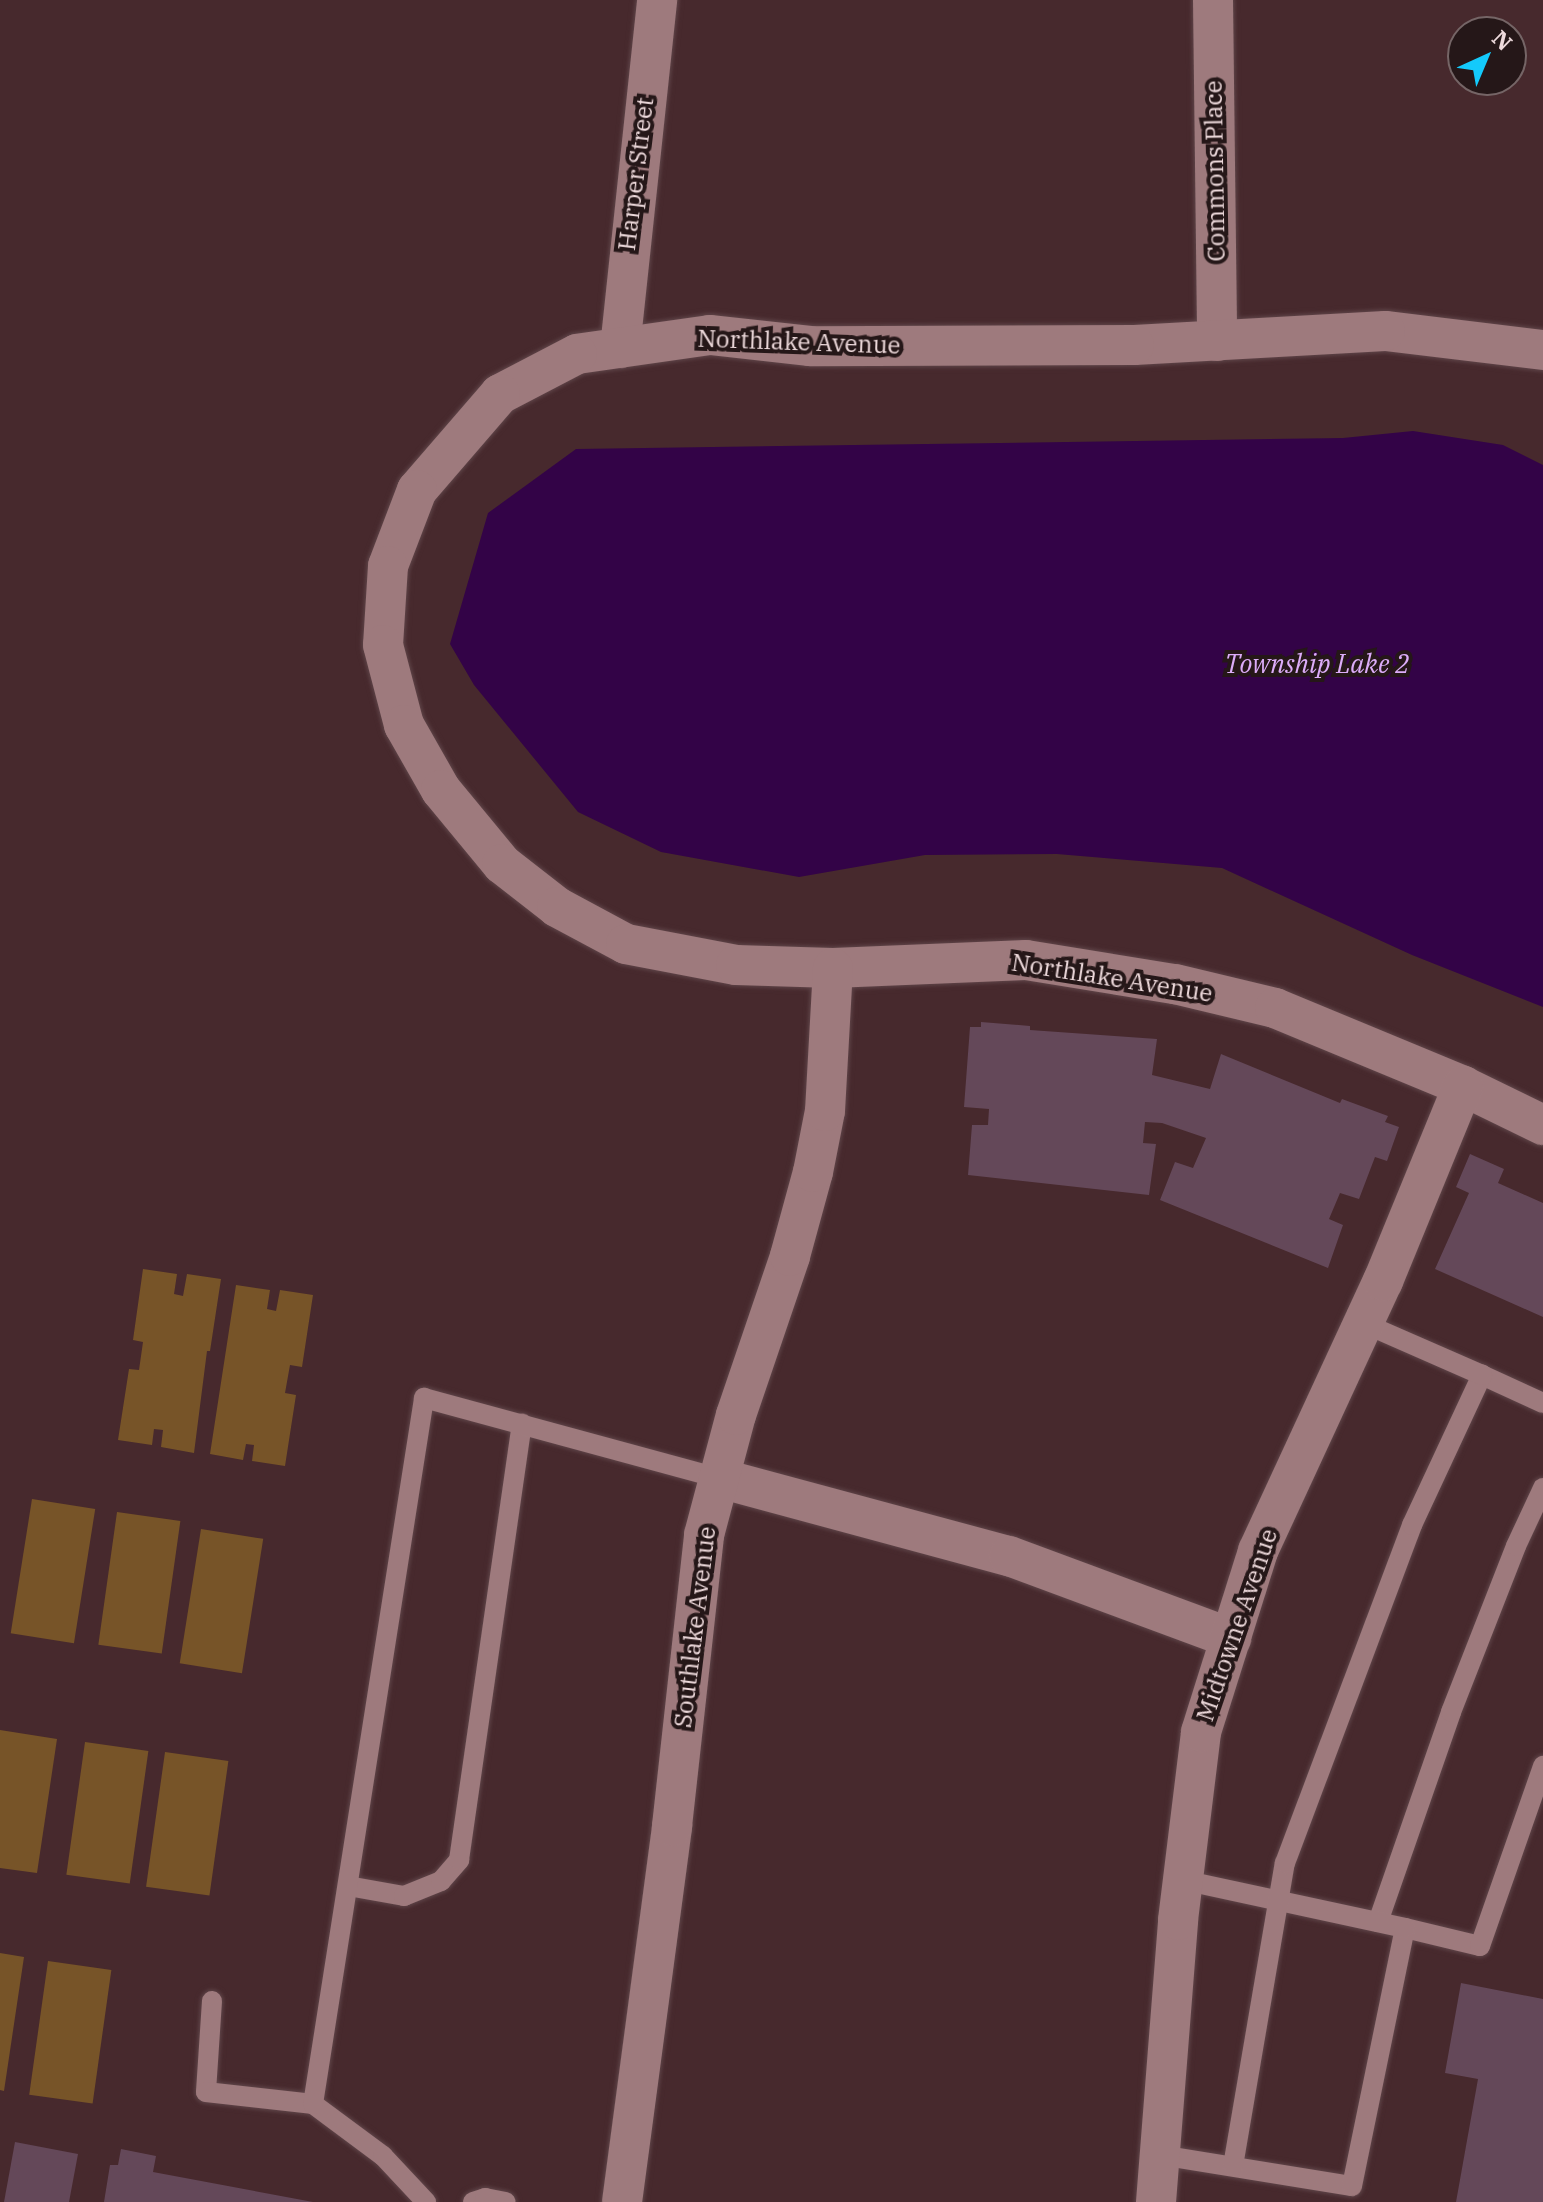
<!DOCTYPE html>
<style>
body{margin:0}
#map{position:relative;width:1543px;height:2202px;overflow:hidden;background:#47292d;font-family:"IBM Plex Serif",serif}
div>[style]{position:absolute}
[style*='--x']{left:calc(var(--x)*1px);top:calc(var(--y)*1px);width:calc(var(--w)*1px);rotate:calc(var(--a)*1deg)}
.green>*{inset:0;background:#775428;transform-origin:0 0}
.water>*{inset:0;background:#330347}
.building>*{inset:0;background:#644859}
.roads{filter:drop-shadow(0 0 2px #5f4549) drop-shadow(0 0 2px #5f4549)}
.service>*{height:20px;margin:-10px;padding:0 10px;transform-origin:10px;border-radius:10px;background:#9e7a7d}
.minor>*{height:40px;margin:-20px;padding:0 20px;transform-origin:20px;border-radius:20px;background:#9e7a7d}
span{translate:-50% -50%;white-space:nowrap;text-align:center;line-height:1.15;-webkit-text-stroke:8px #251718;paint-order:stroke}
.street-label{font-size:24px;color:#eedadc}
.water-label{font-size:26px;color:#dcacf8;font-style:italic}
.north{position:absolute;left:1447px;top:16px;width:80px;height:80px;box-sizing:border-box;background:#251718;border:2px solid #756566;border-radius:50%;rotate:44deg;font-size:22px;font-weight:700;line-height:32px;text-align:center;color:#eedadc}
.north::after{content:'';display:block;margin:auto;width:28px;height:36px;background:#14cafb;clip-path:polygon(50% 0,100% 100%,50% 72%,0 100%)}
</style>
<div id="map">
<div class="green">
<div style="clip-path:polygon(143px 1269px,177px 1274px,174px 1294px,183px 1296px,187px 1274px,221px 1279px,210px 1351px,207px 1351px,194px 1453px,161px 1447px,163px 1430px,154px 1429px,152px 1445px,118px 1440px,129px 1369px,139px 1370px,143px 1342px,133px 1340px)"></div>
<div style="clip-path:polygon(236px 1285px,270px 1290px,267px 1309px,276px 1311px,280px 1290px,313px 1295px,302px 1367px,290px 1365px,285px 1393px,296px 1395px,285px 1466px,252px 1461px,254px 1445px,246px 1444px,243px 1460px,210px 1454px)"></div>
<div style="left:32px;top:1499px;width:64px;height:136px;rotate:9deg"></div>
<div style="left:117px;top:1512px;width:64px;height:134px;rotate:8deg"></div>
<div style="left:201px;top:1529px;width:63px;height:136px;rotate:9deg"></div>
<div style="clip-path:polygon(0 1730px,57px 1739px,37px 1873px,0 1868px)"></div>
<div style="left:85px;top:1742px;width:64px;height:134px;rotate:8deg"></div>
<div style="left:165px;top:1752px;width:64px;height:136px;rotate:8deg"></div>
<div style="clip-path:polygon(0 1953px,24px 1957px,4px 2091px,0 2090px)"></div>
<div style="left:48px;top:1961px;width:64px;height:135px;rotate:8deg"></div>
</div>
<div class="water">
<div style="clip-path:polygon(1413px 431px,1503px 445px,1543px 465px,1543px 1007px,1412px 955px,1222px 868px,1057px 854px,925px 855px,799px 877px,661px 852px,578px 812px,474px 685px,450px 644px,488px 513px,576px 449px,1343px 438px)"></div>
</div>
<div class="building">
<div style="clip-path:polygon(981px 1022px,1030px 1026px,1030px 1030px,1157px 1039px,1152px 1075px,1210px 1089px,1221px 1054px,1340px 1103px,1342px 1099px,1388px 1116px,1385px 1122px,1399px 1127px,1387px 1161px,1375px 1157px,1359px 1199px,1340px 1193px,1329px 1219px,1343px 1225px,1328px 1268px,1160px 1200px,1175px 1162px,1193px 1168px,1206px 1138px,1162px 1123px,1145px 1122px,1143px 1143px,1156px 1144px,1149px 1195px,968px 1175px,972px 1125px,988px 1125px,989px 1109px,964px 1107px,970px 1027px,981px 1027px)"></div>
<div style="clip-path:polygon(1470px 1154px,1504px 1169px,1498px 1183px,1543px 1203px,1543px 1317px,1435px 1269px,1469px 1193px,1456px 1187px)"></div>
<div style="clip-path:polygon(1461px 1983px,1543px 1999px,1543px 2202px,1456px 2202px,1478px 2079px,1445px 2073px)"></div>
<div style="clip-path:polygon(15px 2142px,78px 2154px,69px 2202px,4px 2202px)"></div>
<div style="clip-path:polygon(121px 2149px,156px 2156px,153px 2172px,313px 2202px,104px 2202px,110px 2165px,118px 2165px)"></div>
</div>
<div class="roads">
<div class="service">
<div style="--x:1482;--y:1375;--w:67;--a:24.7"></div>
<div style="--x:348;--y:1886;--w:57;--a:10.1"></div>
<div style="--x:404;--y:1896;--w:40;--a:-22"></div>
<div style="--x:441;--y:1881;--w:28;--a:-49"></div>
<div style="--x:459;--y:1860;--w:441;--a:-81.8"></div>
<div style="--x:1378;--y:1922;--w:222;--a:-70.8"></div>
<div style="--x:1451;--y:1712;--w:178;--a:-68.6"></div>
<div style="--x:1516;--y:1546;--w:64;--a:-65"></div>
<div style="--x:1405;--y:1928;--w:77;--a:13.5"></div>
<div style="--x:1480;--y:1946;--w:191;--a:-70.7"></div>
<div style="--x:212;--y:2001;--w:91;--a:93.8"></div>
<div style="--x:206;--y:2092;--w:108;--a:6.4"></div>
<div style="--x:313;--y:2104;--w:87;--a:36.6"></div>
<div style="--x:383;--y:2156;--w:63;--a:46.9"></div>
<div style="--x:313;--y:2104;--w:715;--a:-81.06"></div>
<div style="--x:424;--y:1398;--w:306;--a:15.2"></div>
<div style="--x:1160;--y:2155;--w:194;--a:9.2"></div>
<div style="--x:1352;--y:2186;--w:263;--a:-78.4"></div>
<div style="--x:1405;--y:1928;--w:227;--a:-167.8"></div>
<div style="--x:1233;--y:2166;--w:307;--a:-80.3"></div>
<div style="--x:1285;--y:1863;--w:361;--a:-69.4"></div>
<div style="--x:1412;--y:1525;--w:166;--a:-65"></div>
<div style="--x:1482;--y:1375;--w:130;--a:-156.4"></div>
<div style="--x:473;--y:2202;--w:13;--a:-18"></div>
<div style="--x:485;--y:2198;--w:21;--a:11"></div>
</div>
<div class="minor">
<div style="--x:1213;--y:0;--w:341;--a:89.3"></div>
<div style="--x:620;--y:348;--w:350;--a:-83.9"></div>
<div style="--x:1543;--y:350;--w:159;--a:-173.1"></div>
<div style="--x:1385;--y:331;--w:251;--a:176.8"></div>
<div style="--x:1134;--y:345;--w:324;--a:179.8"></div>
<div style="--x:810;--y:346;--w:101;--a:-173.7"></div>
<div style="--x:710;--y:335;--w:134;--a:171.9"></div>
<div style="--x:577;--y:354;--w:87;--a:152.5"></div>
<div style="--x:500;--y:394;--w:127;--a:130.8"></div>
<div style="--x:417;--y:490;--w:81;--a:110.9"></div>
<div style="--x:388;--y:566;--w:79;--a:93.6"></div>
<div style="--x:383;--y:645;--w:83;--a:75.3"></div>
<div style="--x:404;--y:725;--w:75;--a:60.4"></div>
<div style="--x:441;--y:790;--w:96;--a:50.5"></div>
<div style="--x:502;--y:864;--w:70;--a:38"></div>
<div style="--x:557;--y:907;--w:78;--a:28.2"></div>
<div style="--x:626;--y:944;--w:112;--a:10.8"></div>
<div style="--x:736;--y:965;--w:97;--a:1.8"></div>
<div style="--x:833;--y:968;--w:193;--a:-2.4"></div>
<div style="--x:1026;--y:960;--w:151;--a:9.2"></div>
<div style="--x:1175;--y:984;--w:103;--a:13.5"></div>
<div style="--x:1275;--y:1008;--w:204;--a:22.5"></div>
<div style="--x:1463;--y:1086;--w:89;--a:26"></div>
<div style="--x:719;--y:1478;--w:300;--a:15.1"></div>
<div style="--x:1009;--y:1556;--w:237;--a:20.3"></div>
<div style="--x:622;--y:2202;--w:379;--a:-82.4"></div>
<div style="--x:672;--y:1826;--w:293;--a:-83.7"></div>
<div style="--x:704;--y:1535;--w:124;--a:-75.1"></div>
<div style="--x:736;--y:1415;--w:168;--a:-71.2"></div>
<div style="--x:790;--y:1256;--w:87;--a:-74.7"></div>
<div style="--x:813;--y:1172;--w:62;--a:-78.9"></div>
<div style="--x:825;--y:1111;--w:143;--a:-86.8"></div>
<div style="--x:1156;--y:2202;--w:283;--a:-85.5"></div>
<div style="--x:1178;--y:1920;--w:189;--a:-83"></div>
<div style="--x:1201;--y:1732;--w:190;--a:-72.5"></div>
<div style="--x:1258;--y:1551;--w:298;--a:-65.2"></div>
<div style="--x:1383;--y:1281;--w:211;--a:-67.7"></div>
</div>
</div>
<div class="street-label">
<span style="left:1215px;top:171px;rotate:-91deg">Commons Place</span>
<span style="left:636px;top:174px;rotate:-83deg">Harper Street</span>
<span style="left:799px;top:342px;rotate:2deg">Northlake Avenue</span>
<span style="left:1112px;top:978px;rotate:9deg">Northlake Avenue</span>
<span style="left:1237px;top:1625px;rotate:-71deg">Midtowne Avenue</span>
<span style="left:695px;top:1627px;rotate:-83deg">Southlake Avenue</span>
</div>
<div class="water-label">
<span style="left:1317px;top:664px">Township Lake 2</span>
</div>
<div class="north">N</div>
</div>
